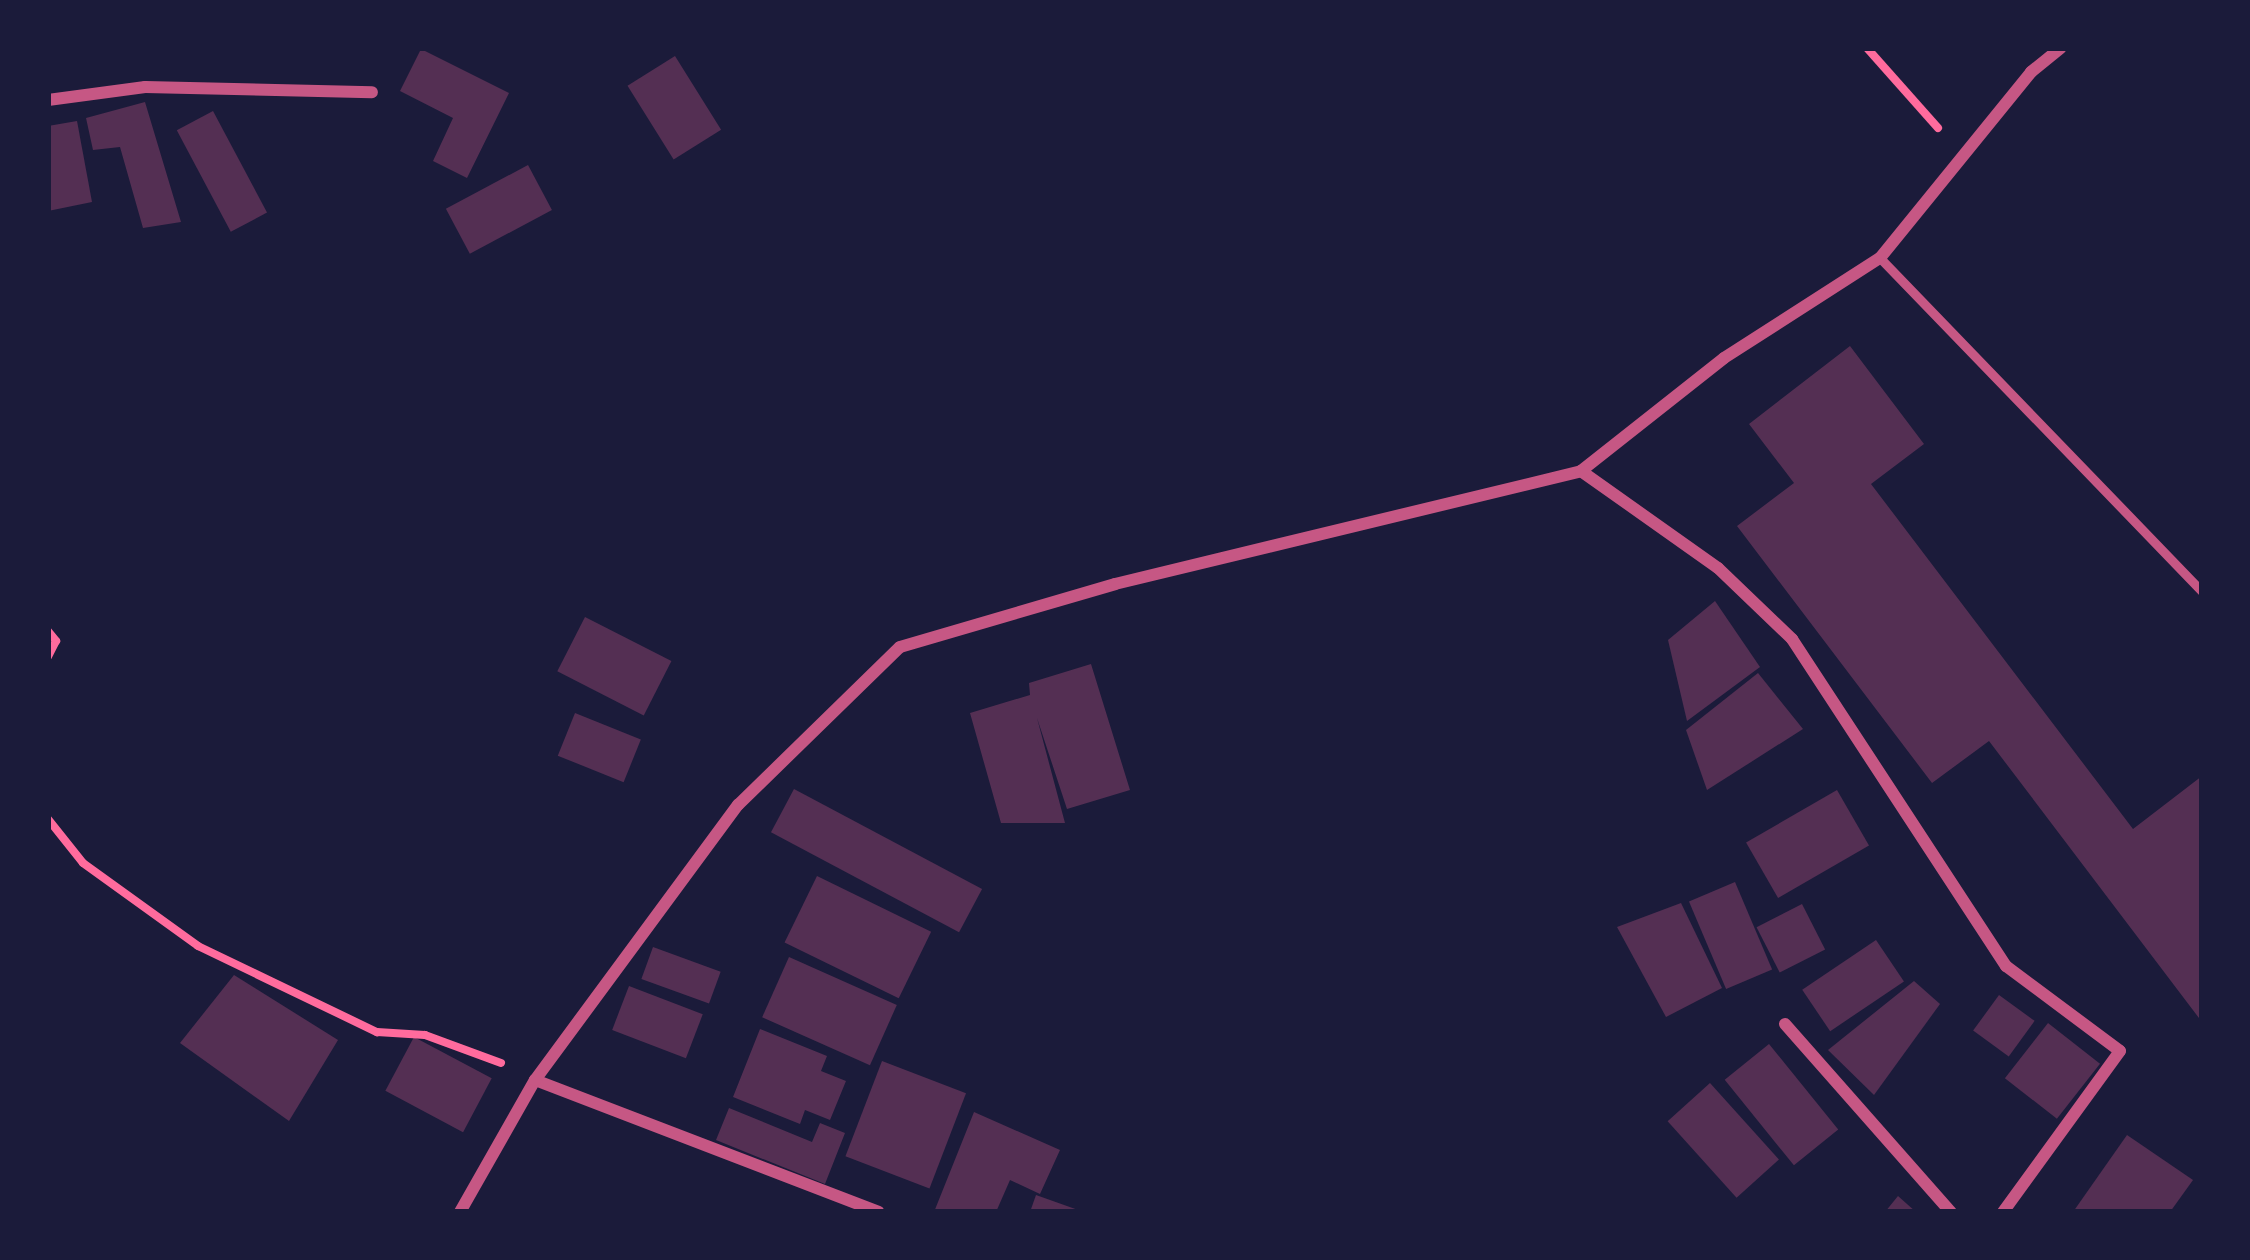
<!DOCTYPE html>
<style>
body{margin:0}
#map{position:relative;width:2250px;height:1260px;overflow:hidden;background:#1b1b3a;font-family:"Fira Sans",sans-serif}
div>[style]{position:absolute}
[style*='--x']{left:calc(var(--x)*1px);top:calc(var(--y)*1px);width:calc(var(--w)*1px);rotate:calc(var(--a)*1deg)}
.building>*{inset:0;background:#542f53;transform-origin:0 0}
.path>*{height:8px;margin:-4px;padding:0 4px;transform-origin:4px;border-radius:4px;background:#ff6b9d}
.service>*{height:9px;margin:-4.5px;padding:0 4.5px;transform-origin:4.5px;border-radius:4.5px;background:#c65784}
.minor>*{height:12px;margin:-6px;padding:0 6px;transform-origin:6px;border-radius:6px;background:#c65784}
span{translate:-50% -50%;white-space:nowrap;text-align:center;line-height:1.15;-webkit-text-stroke:12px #1b1b3a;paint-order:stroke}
.frame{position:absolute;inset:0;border:51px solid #1b1b3a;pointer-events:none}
</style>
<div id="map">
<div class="building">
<div style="clip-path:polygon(421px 49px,509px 93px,467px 178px,433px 161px,453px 118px,400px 91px)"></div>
<div style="left:675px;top:56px;width:87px;height:56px;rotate:58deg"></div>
<div style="clip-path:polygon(145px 102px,181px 222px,143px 228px,120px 147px,93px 150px,86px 118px)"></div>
<div style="left:213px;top:111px;width:115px;height:41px;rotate:62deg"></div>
<div style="clip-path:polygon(77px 121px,92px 202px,48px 211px,48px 126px)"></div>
<div style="left:528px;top:165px;width:51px;height:93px;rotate:62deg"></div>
<div style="clip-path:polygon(1850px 346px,1924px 444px,1871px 484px,2133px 829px,2202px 776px,2202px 1022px,1989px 741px,1932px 783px,1737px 526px,1794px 483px,1749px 424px)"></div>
<div style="clip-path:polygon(1715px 601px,1760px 667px,1687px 721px,1668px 640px)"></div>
<div style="left:585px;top:617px;width:97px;height:61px;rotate:27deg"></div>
<div style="clip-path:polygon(1091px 664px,1130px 790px,1067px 809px,1037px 718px,1065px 823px,1001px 823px,970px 713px,1030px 695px,1029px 683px)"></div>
<div style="clip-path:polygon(1758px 673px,1803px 729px,1707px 790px,1686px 730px)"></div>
<div style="left:575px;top:713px;width:71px;height:46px;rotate:22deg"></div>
<div style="left:794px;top:789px;width:213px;height:49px;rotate:28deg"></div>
<div style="left:1837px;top:790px;width:64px;height:105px;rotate:60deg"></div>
<div style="left:817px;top:876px;width:127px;height:74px;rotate:26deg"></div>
<div style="left:1735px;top:882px;width:95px;height:50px;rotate:67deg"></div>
<div style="clip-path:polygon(1681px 903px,1722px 988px,1666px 1017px,1617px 927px)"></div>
<div style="left:1802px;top:904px;width:51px;height:51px;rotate:63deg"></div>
<div style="left:1876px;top:940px;width:50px;height:89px;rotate:56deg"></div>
<div style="left:653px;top:947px;width:72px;height:34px;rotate:20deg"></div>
<div style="left:789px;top:957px;width:118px;height:66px;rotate:24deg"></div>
<div style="clip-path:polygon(234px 975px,338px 1040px,289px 1121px,180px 1043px)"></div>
<div style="clip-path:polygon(1914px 981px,1940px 1004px,1874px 1095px,1828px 1050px)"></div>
<div style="left:629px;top:986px;width:79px;height:47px;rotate:21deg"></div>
<div style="left:1999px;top:995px;width:44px;height:44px;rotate:36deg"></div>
<div style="left:2048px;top:1023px;width:66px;height:70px;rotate:38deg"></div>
<div style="clip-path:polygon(760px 1029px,827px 1056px,821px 1071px,846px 1081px,830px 1120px,805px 1110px,800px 1124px,733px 1097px)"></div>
<div style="left:414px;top:1037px;width:88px;height:61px;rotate:28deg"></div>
<div style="left:1769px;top:1044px;width:110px;height:57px;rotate:51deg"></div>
<div style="left:882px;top:1061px;width:90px;height:102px;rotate:21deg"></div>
<div style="left:1710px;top:1083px;width:103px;height:57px;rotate:48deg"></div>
<div style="clip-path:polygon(729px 1108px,812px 1142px,820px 1123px,845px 1133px,825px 1184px,716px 1140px)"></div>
<div style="clip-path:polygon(974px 1112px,1060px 1150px,1040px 1194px,1010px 1180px,996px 1212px,934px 1212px)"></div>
<div style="clip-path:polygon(2127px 1135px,2193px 1180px,2170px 1212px,2073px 1212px)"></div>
<div style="clip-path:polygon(1036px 1195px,1081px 1211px,1081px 1212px,1030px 1212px)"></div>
<div style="clip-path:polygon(1898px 1196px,1916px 1212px,1885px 1212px)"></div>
</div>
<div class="path">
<div style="--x:1867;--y:48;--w:107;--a:48.4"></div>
<div style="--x:48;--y:631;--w:13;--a:51"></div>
<div style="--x:56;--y:641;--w:18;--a:117"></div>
<div style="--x:48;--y:819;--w:56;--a:51.5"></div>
<div style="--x:83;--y:863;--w:142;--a:35.8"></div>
<div style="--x:198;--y:946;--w:199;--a:25.7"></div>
<div style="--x:377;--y:1032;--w:48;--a:3.6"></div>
<div style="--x:425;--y:1035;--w:81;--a:20.2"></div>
</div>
<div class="service">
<div style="--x:1880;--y:258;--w:464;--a:46"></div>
</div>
<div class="minor">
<div style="--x:48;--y:100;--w:98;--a:-7.6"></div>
<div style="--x:145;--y:87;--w:227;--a:1.3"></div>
<div style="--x:1581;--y:471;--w:182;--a:-38.3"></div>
<div style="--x:1724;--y:358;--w:185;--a:-32.7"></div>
<div style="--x:1880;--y:258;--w:240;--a:-50.9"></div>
<div style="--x:2031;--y:72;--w:38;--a:-39"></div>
<div style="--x:1785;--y:1024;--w:251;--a:48.6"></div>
<div style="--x:535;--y:1080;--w:368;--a:21"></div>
<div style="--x:460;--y:1212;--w:152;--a:-60.4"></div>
<div style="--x:535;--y:1080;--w:342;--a:-53.6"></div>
<div style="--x:738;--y:805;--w:226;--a:-44.3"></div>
<div style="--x:900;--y:647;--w:224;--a:-16.3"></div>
<div style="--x:1115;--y:584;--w:480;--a:-13.6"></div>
<div style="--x:1581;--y:471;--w:168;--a:35.3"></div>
<div style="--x:1718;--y:568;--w:103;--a:43.8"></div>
<div style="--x:1792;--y:639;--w:391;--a:56.8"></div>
<div style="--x:2006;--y:966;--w:142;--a:36.7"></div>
<div style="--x:2120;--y:1051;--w:199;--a:126"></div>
</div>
<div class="frame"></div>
</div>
